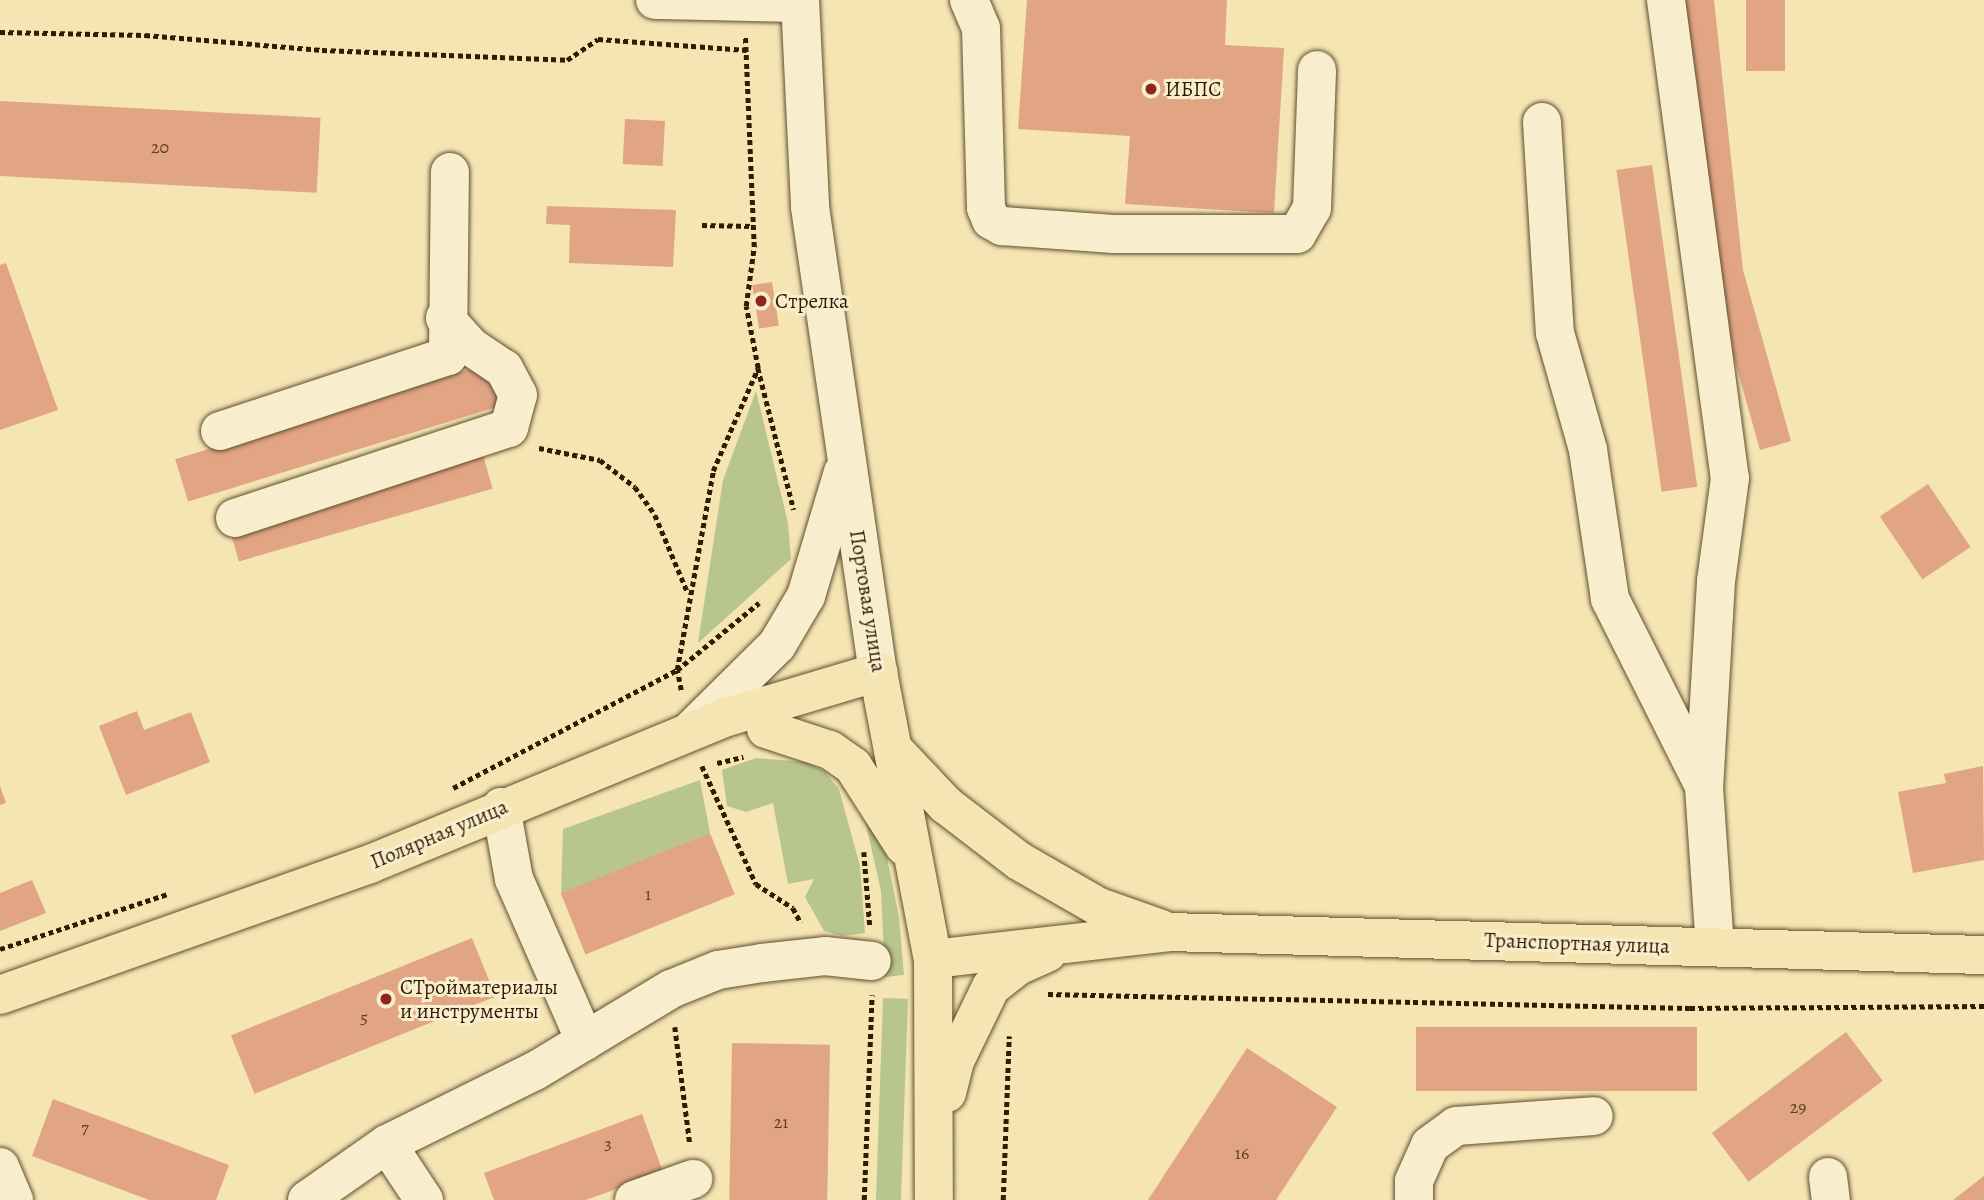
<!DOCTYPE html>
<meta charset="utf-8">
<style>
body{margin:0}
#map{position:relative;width:1984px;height:1200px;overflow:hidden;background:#f4e5b3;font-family:Alegreya,serif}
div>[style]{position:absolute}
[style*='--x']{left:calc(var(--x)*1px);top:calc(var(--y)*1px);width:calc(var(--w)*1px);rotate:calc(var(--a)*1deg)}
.green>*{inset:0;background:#b8c58f;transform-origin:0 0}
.building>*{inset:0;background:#e1a584;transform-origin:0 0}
.path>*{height:4.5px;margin-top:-2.25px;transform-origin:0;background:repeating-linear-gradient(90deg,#2f1c01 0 5px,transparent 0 8.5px)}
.roads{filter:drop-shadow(0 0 2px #604e2e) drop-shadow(0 0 2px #604e2e)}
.minor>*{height:38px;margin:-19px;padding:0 19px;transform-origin:19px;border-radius:19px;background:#f8eece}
.major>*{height:38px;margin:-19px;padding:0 19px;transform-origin:19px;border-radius:19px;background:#f4e5b3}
.dots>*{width:19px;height:19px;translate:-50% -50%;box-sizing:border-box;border:4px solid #f8eece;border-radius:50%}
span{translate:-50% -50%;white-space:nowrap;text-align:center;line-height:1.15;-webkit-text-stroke:6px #f8eece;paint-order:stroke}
.number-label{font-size:18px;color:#5c3e22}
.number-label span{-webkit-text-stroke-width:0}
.poi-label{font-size:21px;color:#2f1c01}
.left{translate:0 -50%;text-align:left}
.street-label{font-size:21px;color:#2f1c01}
</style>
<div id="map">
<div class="green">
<div style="clip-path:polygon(756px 391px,788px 523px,791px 559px,698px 643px,723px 480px)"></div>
<div style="clip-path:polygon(756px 758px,806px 762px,825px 772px,839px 789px,860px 866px,865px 933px,842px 936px,824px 931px,805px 897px,814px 879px,788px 884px,773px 803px,746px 812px,727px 806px,722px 770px)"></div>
<div style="clip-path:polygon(700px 780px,710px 833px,561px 895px,563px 829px)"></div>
<div style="clip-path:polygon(865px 820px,881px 827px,899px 918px,904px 975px,885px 977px,881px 891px)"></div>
<div style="left:883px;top:998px;width:25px;height:202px;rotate:2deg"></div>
</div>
<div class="building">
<div style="clip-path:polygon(1027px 0,1227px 0,1225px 45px,1284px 48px,1274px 213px,1125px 204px,1130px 136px,1018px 129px)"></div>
<div style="clip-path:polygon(1680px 0,1714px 0,1743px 270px,1791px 441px,1760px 450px,1710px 273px)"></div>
<div style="left:1746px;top:0;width:39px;height:71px"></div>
<div style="left:0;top:101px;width:321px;height:75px;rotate:3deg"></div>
<div style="left:625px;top:119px;width:40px;height:45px;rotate:3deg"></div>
<div style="left:1652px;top:165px;width:325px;height:36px;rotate:82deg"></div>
<div style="clip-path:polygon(547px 206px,676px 210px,673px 267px,569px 263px,570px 225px,546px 224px)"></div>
<div style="clip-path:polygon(6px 263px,58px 410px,0 430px,0 265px)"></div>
<div style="left:772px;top:282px;width:44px;height:20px;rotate:81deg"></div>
<div style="left:487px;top:364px;width:44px;height:326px;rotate:73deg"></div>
<div style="left:483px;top:455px;width:35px;height:264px;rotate:74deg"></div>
<div style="left:1928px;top:484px;width:76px;height:58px;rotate:56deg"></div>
<div style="clip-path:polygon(137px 711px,144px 730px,191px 712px,210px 762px,126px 795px,99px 726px)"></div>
<div style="clip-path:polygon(1983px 766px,1984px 860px,1913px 873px,1898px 792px,1946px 783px,1944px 774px)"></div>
<div style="clip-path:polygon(0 786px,6px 803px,0 805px)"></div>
<div style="left:710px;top:833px;width:66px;height:161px;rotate:68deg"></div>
<div style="clip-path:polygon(32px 880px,46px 913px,0 931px,0 893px)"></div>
<div style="left:472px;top:938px;width:63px;height:260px;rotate:68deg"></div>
<div style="left:1416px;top:1027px;width:281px;height:64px"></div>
<div style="left:1846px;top:1032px;width:61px;height:168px;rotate:53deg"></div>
<div style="left:732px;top:1043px;width:98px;height:157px;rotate:1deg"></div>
<div style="clip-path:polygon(1247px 1048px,1337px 1107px,1276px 1200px,1148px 1200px)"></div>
<div style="clip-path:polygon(53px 1099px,229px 1165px,216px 1200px,149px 1200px,32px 1156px)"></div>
<div style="clip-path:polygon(642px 1114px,663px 1172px,586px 1200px,494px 1200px,484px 1173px)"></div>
<div style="clip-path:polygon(1984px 1176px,1984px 1200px,1953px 1200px)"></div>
</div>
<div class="path">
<div style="--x:0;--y:32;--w:145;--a:1.2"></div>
<div style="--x:145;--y:35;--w:178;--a:4.8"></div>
<div style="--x:322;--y:50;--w:245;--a:2.3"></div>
<div style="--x:567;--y:60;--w:37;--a:-34"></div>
<div style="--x:598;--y:39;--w:149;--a:4.2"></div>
<div style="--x:702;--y:225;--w:51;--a:1.1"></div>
<div style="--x:758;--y:368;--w:146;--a:75.8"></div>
<div style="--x:539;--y:448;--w:62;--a:11.1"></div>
<div style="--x:600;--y:460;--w:44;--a:37.6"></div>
<div style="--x:635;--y:487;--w:34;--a:54"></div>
<div style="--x:655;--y:515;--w:85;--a:67.1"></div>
<div style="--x:681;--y:690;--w:20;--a:-101"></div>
<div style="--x:677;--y:670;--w:202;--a:-79.7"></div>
<div style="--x:713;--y:471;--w:112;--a:-66.4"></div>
<div style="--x:758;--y:368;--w:63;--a:-101"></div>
<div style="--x:746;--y:306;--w:60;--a:-82.3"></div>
<div style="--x:754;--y:247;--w:211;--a:-92.4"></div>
<div style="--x:717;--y:763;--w:27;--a:-13"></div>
<div style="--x:702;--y:766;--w:130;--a:65.4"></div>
<div style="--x:756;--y:884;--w:44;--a:33"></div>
<div style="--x:793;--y:908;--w:17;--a:62"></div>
<div style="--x:453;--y:788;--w:253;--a:-27.8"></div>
<div style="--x:677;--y:670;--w:106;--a:-39.3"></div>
<div style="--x:864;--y:852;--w:74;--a:85.4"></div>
<div style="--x:0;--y:949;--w:176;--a:-18.2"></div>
<div style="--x:1048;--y:994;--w:642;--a:1.25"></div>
<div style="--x:1690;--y:1008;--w:294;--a:-0.4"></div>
<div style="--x:675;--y:1027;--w:118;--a:82.7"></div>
<div style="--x:864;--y:1200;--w:205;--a:-87.8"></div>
<div style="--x:1003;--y:1200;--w:164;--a:-87.9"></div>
</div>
<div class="roads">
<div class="minor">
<div style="--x:655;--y:0;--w:145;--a:1.2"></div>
<div style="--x:800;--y:0;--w:207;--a:87.2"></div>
<div style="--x:810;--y:207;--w:470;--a:81.7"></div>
<div style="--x:969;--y:0;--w:30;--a:67"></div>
<div style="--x:981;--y:28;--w:180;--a:88.4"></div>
<div style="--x:986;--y:208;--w:13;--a:67"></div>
<div style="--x:991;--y:220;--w:13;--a:29"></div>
<div style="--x:1002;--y:226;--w:112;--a:4.1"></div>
<div style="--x:1114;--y:234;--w:183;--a:0"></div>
<div style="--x:1297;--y:234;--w:30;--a:-60"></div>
<div style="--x:1312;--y:208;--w:138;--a:-87.9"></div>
<div style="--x:1666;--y:0;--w:482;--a:82.4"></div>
<div style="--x:1730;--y:478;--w:104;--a:97.7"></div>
<div style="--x:1716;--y:581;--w:206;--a:93.3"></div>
<div style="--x:1704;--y:787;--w:160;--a:86.1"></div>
<div style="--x:1542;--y:122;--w:211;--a:86.5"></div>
<div style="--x:1555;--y:333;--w:122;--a:74.2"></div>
<div style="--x:1588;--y:450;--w:151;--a:81.6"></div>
<div style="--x:1610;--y:599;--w:207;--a:63.3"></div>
<div style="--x:220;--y:431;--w:240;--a:-18.2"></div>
<div style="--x:448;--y:356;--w:184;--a:-89.4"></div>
<div style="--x:235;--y:518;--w:288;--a:-18.2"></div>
<div style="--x:509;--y:428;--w:34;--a:-75"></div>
<div style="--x:518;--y:395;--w:30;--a:-118"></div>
<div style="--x:504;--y:369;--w:40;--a:-146"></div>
<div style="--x:471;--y:347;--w:39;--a:-132"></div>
<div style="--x:690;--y:731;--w:122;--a:-44.7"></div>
<div style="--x:777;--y:645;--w:57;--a:-59.4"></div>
<div style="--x:806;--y:596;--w:129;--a:-73.4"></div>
<div style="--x:501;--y:807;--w:73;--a:79.8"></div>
<div style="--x:514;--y:879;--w:177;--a:66.3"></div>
<div style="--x:387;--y:1144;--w:67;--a:56.5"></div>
<div style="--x:0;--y:1167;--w:36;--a:67"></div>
<div style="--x:1828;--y:1177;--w:23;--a:83"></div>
<div style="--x:307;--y:1200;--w:98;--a:-35"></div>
<div style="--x:387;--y:1144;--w:165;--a:-26.3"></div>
<div style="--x:535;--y:1071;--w:159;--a:-31.1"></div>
<div style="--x:671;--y:989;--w:51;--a:-22"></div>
<div style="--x:718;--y:970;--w:45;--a:-9"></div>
<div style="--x:762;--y:963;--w:63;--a:-6.3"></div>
<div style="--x:825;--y:956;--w:47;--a:6.1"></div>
<div style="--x:634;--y:1200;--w:63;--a:-19.6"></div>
<div style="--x:1414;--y:1200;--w:19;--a:-90"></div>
<div style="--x:1414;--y:1181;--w:39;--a:-66"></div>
<div style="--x:1430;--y:1145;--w:32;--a:-36"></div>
<div style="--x:1456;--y:1126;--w:138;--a:-4.1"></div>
</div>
<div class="major">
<div style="--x:766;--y:729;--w:67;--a:18.2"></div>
<div style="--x:830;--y:750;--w:28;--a:35"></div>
<div style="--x:853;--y:766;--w:95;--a:57.5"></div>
<div style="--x:896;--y:752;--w:73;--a:46.7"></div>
<div style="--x:946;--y:805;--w:92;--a:37.5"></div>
<div style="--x:1019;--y:861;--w:92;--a:29.9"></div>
<div style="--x:1099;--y:907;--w:66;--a:19.5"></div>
<div style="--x:933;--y:959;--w:238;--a:-6.5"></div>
<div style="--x:1169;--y:932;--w:815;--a:1.62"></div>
<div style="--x:0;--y:995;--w:393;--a:-19.5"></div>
<div style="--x:370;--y:864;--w:386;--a:-22.4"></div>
<div style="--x:727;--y:717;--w:158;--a:-16.6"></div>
<div style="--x:878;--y:672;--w:292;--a:79.2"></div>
<div style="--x:933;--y:959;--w:241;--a:89.8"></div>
<div style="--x:947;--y:1093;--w:33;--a:-76"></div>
<div style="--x:955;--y:1061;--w:82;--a:-64.1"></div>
<div style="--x:991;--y:987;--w:34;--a:-38"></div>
<div style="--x:1018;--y:966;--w:32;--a:-24"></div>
</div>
</div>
<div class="dots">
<div style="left:1151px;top:89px;background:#8f2418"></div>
<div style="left:761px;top:301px;background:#8f2418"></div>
<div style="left:386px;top:999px;background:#8f2418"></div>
</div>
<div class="number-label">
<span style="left:160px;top:147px">20</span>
<span style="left:648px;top:894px">1</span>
<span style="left:364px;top:1017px">5</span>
<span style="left:1798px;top:1107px">29</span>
<span style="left:781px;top:1122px">21</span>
<span style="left:85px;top:1127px">7</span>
<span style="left:608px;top:1143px">3</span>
<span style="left:1242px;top:1153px">16</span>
</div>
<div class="poi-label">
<span class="left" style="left:1165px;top:89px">ИБПС</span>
<span class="left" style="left:775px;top:301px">Стрелка</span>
<span class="left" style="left:400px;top:999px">СТройматериалы<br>и инструменты</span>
</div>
<div class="street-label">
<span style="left:868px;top:601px;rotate:81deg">Портовая улица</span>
<span style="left:439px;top:834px;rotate:-23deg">Полярная улица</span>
<span style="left:1577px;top:943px;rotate:2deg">Транспортная улица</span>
</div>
</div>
